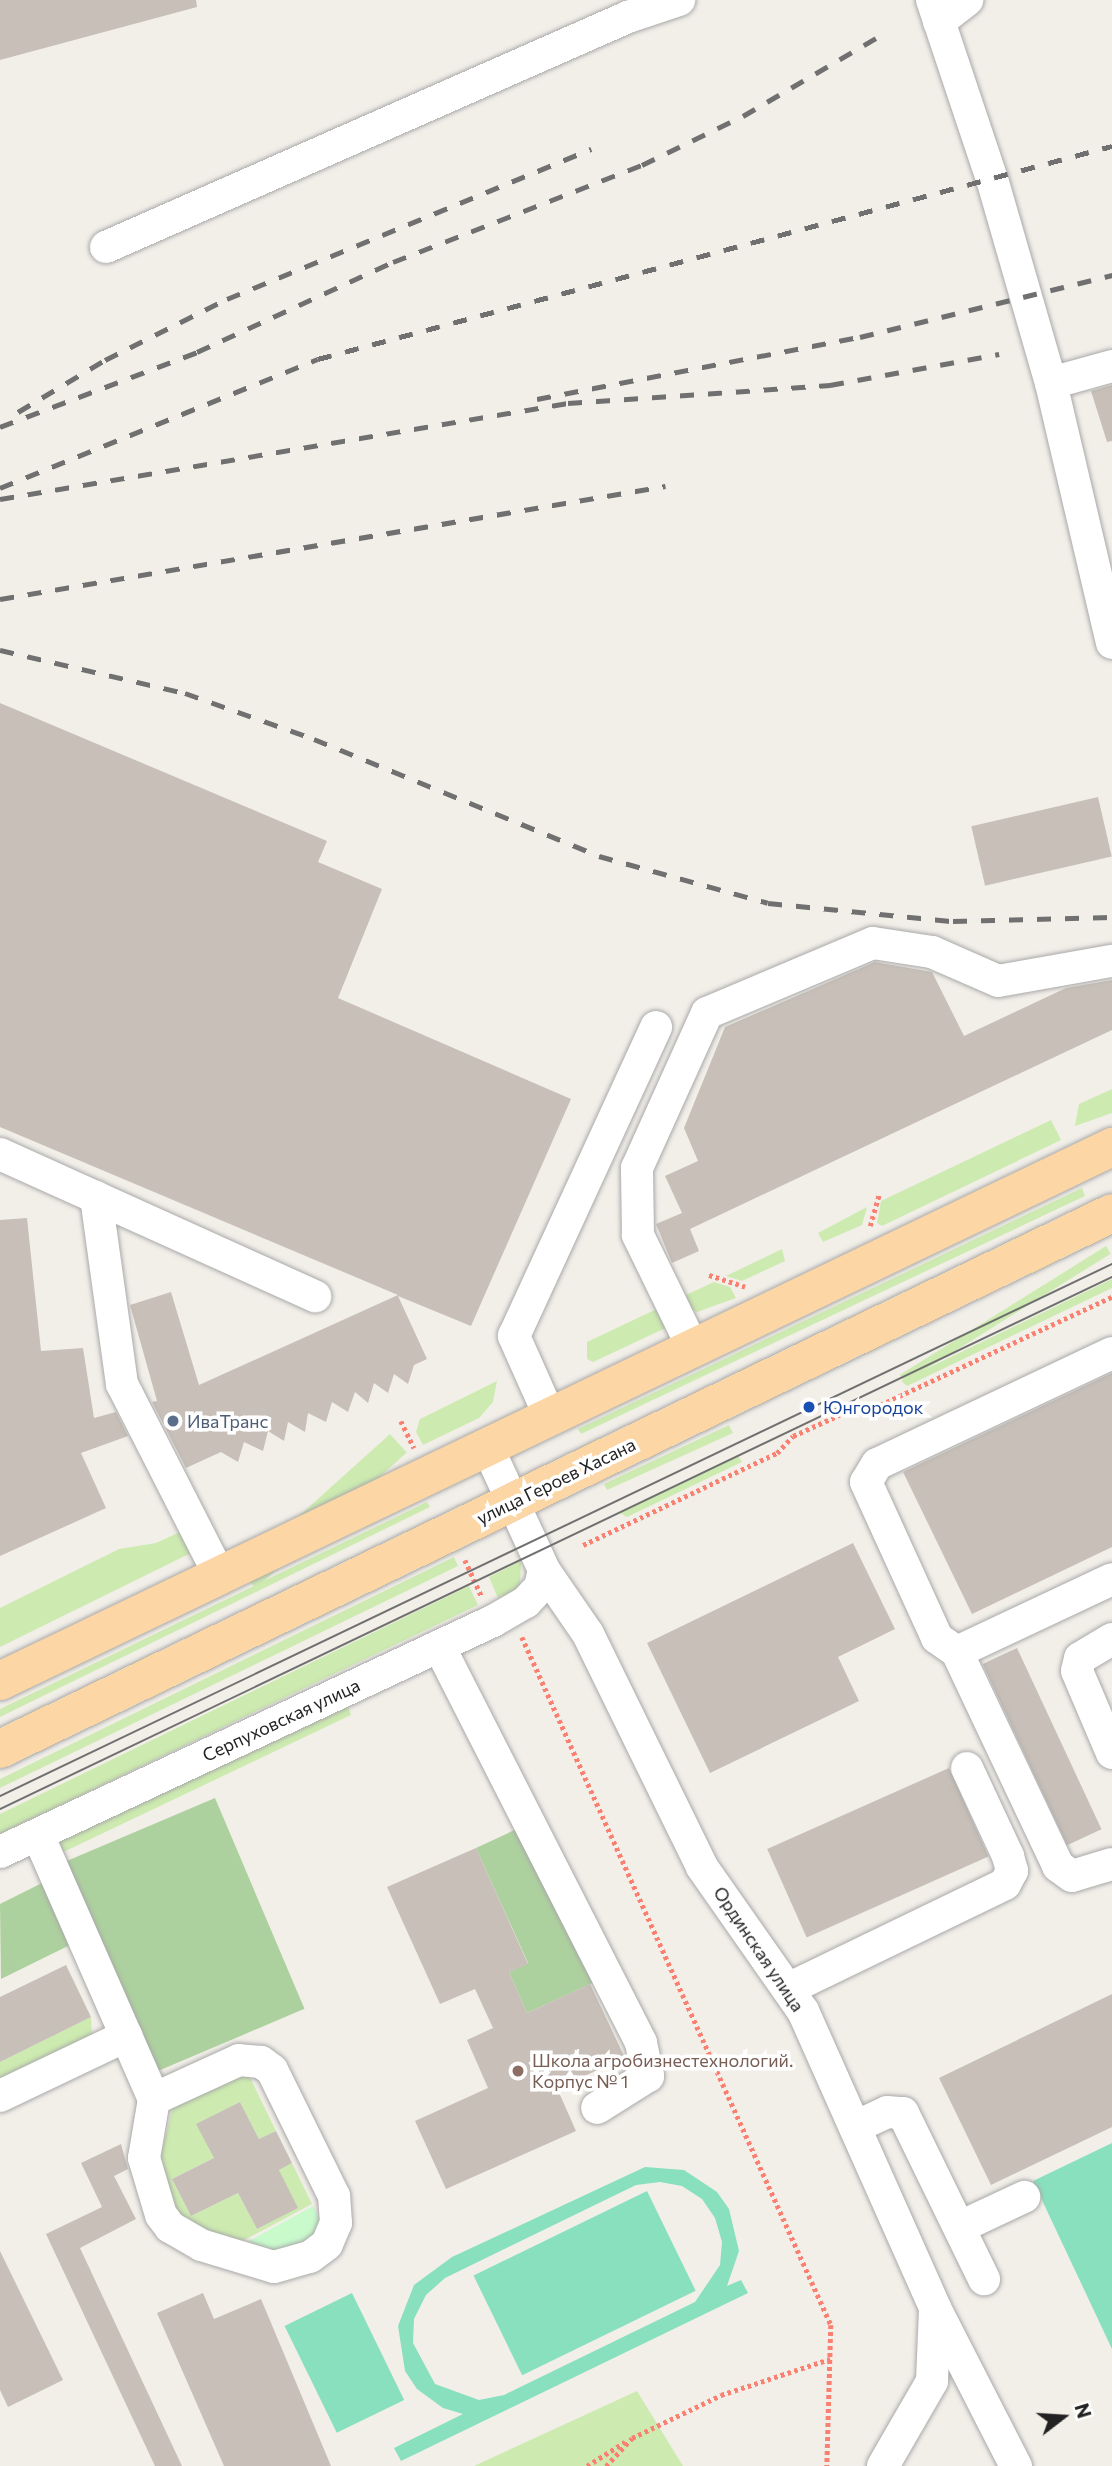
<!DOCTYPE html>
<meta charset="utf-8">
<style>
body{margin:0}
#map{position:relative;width:1112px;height:2466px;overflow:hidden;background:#f2efe9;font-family:Commissioner,sans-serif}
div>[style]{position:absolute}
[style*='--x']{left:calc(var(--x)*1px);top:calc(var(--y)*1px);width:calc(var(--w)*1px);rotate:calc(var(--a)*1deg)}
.grass>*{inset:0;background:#cdebb0;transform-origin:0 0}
.forest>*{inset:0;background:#add19e;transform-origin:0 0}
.park>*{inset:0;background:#c8facc}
.pitch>*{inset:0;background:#88e0be;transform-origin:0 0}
.building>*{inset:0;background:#c7bfb8;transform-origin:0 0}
.path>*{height:4.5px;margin-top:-2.25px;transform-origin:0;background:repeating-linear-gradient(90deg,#fa8072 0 3.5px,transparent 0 7px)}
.roads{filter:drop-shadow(0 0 2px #a9a9a9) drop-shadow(0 0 2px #a9a9a9)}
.minor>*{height:32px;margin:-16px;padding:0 16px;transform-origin:16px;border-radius:16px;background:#fff}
.major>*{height:38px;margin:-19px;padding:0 19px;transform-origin:19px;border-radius:19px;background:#fcd6a4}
.tram>*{height:2px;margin:-1px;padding:0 1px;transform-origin:1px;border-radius:1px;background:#707070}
.rail>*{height:5px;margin-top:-2.5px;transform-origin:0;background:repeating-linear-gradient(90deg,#707070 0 14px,transparent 0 28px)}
.dots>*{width:19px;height:19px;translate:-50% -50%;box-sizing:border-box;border:4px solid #fff;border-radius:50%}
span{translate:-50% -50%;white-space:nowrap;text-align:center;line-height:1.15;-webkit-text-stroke:7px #fff;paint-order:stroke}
.transit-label{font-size:18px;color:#164399}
.left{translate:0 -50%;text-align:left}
.service-label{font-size:18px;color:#4e5e75}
.street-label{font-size:18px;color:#222}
.education-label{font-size:18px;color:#785e54}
.north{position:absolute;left:1028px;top:2382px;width:70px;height:70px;-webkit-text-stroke:5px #fff;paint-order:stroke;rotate:73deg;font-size:19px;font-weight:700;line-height:28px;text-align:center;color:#222}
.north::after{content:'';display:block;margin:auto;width:24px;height:32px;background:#222;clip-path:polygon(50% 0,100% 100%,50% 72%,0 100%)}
</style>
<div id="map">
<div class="grass">
<div style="clip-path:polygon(1112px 1089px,1112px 1113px,1075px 1126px,1079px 1104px)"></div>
<div style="clip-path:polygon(1051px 1120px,1061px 1140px,882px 1226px,877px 1223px,881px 1201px)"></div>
<div style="clip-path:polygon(1082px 1188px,1085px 1196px,581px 1434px,578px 1429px)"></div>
<div style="clip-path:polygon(867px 1207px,862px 1225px,823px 1242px,818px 1233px)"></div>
<div style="left:1106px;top:1246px;width:9px;height:243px;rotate:58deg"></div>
<div style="clip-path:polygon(782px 1249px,785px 1261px,742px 1281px,726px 1276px)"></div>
<div style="clip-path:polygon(1112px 1279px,1112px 1288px,907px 1386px,901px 1381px)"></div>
<div style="clip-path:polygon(714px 1282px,730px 1287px,736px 1298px,697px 1312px,677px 1299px)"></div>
<div style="clip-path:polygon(663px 1306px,672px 1325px,593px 1362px,587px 1359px,587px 1342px)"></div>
<div style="clip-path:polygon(497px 1381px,493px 1402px,479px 1418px,423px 1445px,416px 1432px,420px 1419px)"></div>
<div style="clip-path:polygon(729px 1425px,733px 1433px,607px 1490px,604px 1484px)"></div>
<div style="left:390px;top:1434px;width:25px;height:203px;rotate:48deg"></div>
<div style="clip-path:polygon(738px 1455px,742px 1462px,627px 1517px,620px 1513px)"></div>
<div style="clip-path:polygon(427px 1502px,430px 1507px,0 1717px,0 1709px)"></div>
<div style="clip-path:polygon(182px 1531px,193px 1552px,0 1647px,0 1608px,119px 1549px,156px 1543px)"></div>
<div style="clip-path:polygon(454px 1557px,458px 1566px,0 1788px,0 1779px)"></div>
<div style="clip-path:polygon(521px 1561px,520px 1588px,498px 1598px,489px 1577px)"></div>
<div style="clip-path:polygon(469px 1586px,478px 1605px,0 1834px,0 1814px)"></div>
<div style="clip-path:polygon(346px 1701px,351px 1715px,53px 1857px,59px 1841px)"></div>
<div style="clip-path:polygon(91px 2017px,92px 2035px,0 2081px,0 2062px)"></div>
<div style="clip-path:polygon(244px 2065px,276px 2131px,259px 2139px,240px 2102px,197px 2124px,214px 2158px,172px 2179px,191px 2216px,238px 2193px,257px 2229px,297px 2208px,279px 2170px,292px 2163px,312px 2204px,237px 2244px,189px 2226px,173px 2210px,161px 2154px,174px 2103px)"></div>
<div style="clip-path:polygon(637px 2391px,683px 2466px,474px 2466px)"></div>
</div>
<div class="forest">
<div style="left:215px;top:1798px;width:229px;height:170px;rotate:67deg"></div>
<div style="clip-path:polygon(521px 1827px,599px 1980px,527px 2013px,509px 1972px,528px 1963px,476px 1848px)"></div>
<div style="clip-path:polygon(42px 1883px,72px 1944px,1px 1979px,0 1904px)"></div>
</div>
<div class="park">
<div style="clip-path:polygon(313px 2206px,324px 2228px,293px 2248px,274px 2254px,240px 2246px)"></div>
</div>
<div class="pitch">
<div style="clip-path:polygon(1112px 2143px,1112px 2349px,1033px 2181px)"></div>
<div style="clip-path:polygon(evenodd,645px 2167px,684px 2170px,717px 2192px,729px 2209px,739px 2251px,727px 2286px,741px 2280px,748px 2293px,401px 2461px,394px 2448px,463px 2414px,443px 2408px,417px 2389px,405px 2371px,398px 2326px,414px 2285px,452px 2257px,645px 2167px,660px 2182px,682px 2186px,702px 2199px,715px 2218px,722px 2242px,720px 2265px,695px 2302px,504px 2395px,479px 2400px,435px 2384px,413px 2343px,414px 2319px,426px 2295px,445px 2278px,636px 2185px,660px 2182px)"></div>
<div style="left:647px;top:2191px;width:111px;height:193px;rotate:64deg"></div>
<div style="left:352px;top:2293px;width:119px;height:75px;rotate:64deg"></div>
</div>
<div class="building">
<div style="clip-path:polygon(0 0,196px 0,197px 7px,0 60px)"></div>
<div style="clip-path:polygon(1112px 385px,1112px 441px,1107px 442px,1091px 391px)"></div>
<div style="clip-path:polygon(0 703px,327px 841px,318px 862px,382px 889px,338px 998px,571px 1099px,471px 1326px,398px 1296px,427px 1359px,414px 1365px,408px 1384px,394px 1374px,388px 1393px,374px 1383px,368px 1403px,355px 1392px,348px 1412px,332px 1402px,326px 1422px,308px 1413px,305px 1432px,288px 1422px,284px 1441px,268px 1431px,263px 1451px,244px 1442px,238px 1462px,221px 1452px,186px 1468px,152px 1402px,157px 1401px,130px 1305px,171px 1292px,199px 1385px,398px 1295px,0 1127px)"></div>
<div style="left:1098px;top:797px;width:61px;height:130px;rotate:77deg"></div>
<div style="clip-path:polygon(875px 962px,932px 972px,964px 1036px,1066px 988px,1112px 980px,1112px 1030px,690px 1229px,699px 1251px,672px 1263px,656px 1224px,682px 1213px,665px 1176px,698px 1161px,684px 1128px,725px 1027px)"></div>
<div style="clip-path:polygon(27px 1218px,41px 1351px,83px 1348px,94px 1418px,116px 1412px,128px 1436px,81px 1453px,106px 1508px,0 1556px,0 1220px)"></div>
<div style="clip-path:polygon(1112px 1373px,1112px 1547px,972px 1614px,903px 1472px)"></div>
<div style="clip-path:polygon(853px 1543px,895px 1629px,838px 1657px,859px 1701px,710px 1773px,647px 1643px)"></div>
<div style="left:1017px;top:1648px;width:200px;height:38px;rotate:65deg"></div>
<div style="left:949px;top:1768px;width:97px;height:199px;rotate:66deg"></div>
<div style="clip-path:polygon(476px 1848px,528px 1964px,509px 1972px,527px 2013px,590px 1984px,625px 2058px,557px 2088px,576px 2131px,446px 2189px,415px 2121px,488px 2088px,467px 2040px,493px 2028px,475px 1989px,440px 2004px,387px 1887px)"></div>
<div style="clip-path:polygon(66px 1965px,91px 2017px,0 2062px,0 1997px)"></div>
<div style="clip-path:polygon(1112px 1994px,1112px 2127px,991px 2185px,939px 2078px)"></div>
<div style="clip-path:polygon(240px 2102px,259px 2139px,276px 2131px,292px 2163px,279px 2170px,298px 2208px,257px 2229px,238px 2193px,191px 2216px,172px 2179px,214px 2158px,196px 2124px)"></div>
<div style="clip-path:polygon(121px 2144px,128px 2169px,114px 2176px,136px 2219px,80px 2248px,182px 2466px,155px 2466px,46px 2234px,102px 2207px,81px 2163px)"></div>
<div style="clip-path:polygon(0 2251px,63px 2380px,8px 2407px,0 2390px)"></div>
<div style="clip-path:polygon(203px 2293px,214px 2319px,261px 2299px,331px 2466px,224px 2466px,157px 2313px)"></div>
</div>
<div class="path">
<div style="--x:870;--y:1226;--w:33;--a:-74"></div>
<div style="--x:709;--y:1275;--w:38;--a:18"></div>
<div style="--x:401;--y:1421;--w:30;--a:64"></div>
<div style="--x:583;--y:1545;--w:215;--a:-25.4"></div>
<div style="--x:777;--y:1453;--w:23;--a:-47"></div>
<div style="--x:793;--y:1436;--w:63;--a:-24.5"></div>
<div style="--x:850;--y:1410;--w:30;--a:-9"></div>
<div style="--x:880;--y:1405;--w:256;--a:-25"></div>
<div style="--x:465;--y:1560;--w:41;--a:65.3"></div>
<div style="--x:522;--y:1637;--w:754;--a:65.81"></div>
<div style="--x:831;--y:2325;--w:141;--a:91.6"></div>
<div style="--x:587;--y:2466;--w:45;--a:-32.3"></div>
<div style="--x:606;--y:2466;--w:38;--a:-47"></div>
<div style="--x:632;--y:2438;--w:99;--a:-25.8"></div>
<div style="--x:721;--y:2395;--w:115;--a:-18.3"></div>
</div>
<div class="roads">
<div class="minor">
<div style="--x:932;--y:0;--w:189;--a:71.5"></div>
<div style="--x:992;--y:179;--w:212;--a:73.9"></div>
<div style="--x:1051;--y:383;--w:267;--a:76.8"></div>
<div style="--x:939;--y:22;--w:36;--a:-38"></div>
<div style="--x:106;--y:247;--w:570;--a:-23.78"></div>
<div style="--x:628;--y:17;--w:54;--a:-18.4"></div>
<div style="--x:1051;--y:383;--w:63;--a:-15.6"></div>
<div style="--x:0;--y:1154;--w:346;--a:24.3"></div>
<div style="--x:96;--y:1197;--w:189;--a:82.1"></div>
<div style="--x:122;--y:1384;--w:216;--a:63"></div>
<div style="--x:693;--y:1348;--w:126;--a:-116"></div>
<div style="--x:638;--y:1235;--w:67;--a:-90.9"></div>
<div style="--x:637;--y:1168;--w:170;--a:-65.7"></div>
<div style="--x:707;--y:1013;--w:180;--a:-22.9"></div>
<div style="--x:873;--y:943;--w:60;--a:8.7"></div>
<div style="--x:932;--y:952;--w:72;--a:23.7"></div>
<div style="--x:998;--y:981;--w:116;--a:-10"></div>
<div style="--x:1112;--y:1353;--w:260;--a:154.7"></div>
<div style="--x:877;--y:1464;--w:21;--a:121"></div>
<div style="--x:866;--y:1482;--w:171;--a:65.5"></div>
<div style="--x:937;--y:1638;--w:24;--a:35"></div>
<div style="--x:957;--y:1652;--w:237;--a:64.7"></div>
<div style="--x:1058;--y:1866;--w:17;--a:36"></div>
<div style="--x:1072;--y:1876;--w:42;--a:-16.7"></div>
<div style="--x:550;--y:1417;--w:89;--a:-114"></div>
<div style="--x:514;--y:1336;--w:340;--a:-65.3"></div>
<div style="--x:487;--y:1446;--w:136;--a:65.3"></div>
<div style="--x:544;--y:1570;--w:78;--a:55.5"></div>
<div style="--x:588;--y:1634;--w:259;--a:63.9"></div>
<div style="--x:702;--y:1867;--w:176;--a:55"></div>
<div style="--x:803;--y:2011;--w:325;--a:66"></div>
<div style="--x:935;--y:2308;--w:178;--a:62.9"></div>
<div style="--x:1112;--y:1639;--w:37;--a:149"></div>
<div style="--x:1080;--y:1658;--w:13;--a:103"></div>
<div style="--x:1077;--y:1671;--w:89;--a:66.9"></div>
<div style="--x:439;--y:1646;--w:445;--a:63"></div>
<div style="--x:641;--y:2043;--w:34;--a:78"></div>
<div style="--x:648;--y:2076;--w:60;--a:147.9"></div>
<div style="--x:957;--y:1652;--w:171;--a:-25.2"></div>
<div style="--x:38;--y:1835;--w:288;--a:66.3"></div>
<div style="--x:154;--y:2099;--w:60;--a:99.6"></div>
<div style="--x:144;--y:2158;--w:59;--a:73.4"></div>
<div style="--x:161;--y:2215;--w:15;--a:53"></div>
<div style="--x:170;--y:2227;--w:36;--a:30"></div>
<div style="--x:201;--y:2245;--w:76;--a:16.8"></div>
<div style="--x:274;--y:2267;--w:37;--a:-16"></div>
<div style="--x:310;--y:2257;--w:21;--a:-37"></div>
<div style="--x:327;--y:2244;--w:23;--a:-67"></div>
<div style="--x:336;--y:2223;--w:27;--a:-94"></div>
<div style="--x:334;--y:2196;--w:140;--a:-116.2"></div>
<div style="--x:272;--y:2070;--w:14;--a:-144"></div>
<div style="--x:261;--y:2062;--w:22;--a:-175"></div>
<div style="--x:239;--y:2060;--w:94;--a:155.4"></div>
<div style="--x:0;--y:1852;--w:544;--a:-25.11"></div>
<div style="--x:493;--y:1621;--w:38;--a:-30"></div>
<div style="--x:526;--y:1602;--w:21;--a:-47"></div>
<div style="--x:540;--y:1587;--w:17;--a:-77"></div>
<div style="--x:788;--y:1989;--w:241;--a:-25.8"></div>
<div style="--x:1005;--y:1884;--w:15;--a:-62"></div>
<div style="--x:1012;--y:1871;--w:16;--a:-105"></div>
<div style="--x:1008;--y:1856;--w:97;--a:-115"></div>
<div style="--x:0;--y:2096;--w:140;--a:-25.5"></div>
<div style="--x:855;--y:2127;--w:35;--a:-25"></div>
<div style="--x:887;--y:2112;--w:16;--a:4"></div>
<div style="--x:903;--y:2113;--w:185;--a:64"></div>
<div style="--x:960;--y:2227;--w:71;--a:-25.1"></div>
<div style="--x:883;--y:2466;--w:98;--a:-60"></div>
<div style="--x:932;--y:2381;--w:71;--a:-87.6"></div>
</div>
<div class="major">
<div style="--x:0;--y:1681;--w:1234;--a:-25.65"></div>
<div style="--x:0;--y:1749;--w:1234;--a:-25.73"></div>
</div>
</div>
<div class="tram">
<div style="--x:0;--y:1796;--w:1233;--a:-25.57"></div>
<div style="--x:0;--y:1809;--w:1233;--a:-25.57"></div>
</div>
<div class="rail">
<div style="--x:537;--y:399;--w:329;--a:-10.9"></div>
<div style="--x:860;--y:337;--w:260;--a:-13.8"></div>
<div style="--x:18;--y:412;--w:101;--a:-30.9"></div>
<div style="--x:105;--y:360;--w:136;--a:-26.6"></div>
<div style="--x:227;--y:299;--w:394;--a:-22.4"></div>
<div style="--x:0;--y:427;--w:211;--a:-20.8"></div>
<div style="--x:197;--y:352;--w:216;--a:-24.7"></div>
<div style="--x:393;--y:262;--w:267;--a:-21.3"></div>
<div style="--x:642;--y:165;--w:112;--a:-25.9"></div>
<div style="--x:743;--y:116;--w:160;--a:-30.4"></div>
<div style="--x:0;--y:488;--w:343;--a:-22.1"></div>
<div style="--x:318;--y:359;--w:822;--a:-15.02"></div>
<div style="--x:0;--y:499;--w:576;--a:-9.59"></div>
<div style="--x:568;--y:403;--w:263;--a:-3.9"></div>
<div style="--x:830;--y:385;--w:172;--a:-10.4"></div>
<div style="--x:0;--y:599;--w:675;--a:-9.64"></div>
<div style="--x:0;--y:650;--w:190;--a:13.1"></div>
<div style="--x:185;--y:693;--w:137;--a:19.6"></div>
<div style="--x:314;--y:739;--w:308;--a:22.3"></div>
<div style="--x:599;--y:856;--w:175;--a:15.5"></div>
<div style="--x:768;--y:903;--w:186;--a:5.6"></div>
<div style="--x:953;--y:921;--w:159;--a:-1.4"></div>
</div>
<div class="dots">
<div style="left:809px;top:1407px;background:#1a4fb4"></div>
<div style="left:173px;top:1421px;background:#5c6f8a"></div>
<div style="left:518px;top:2071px;background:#8d6e63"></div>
</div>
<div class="transit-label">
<span class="left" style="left:823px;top:1407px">Юнгородок</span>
</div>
<div class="service-label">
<span class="left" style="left:187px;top:1421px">ИваТранс</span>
</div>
<div class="street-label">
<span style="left:556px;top:1481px;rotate:-26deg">улица Героев Хасана</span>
<span style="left:281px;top:1720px;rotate:-25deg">Серпуховская улица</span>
<span style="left:759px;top:1949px;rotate:56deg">Ординская улица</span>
</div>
<div class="education-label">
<span class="left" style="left:532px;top:2071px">Школа агробизнестехнологий.<br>Корпус № 1</span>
</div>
<div class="north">N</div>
</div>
